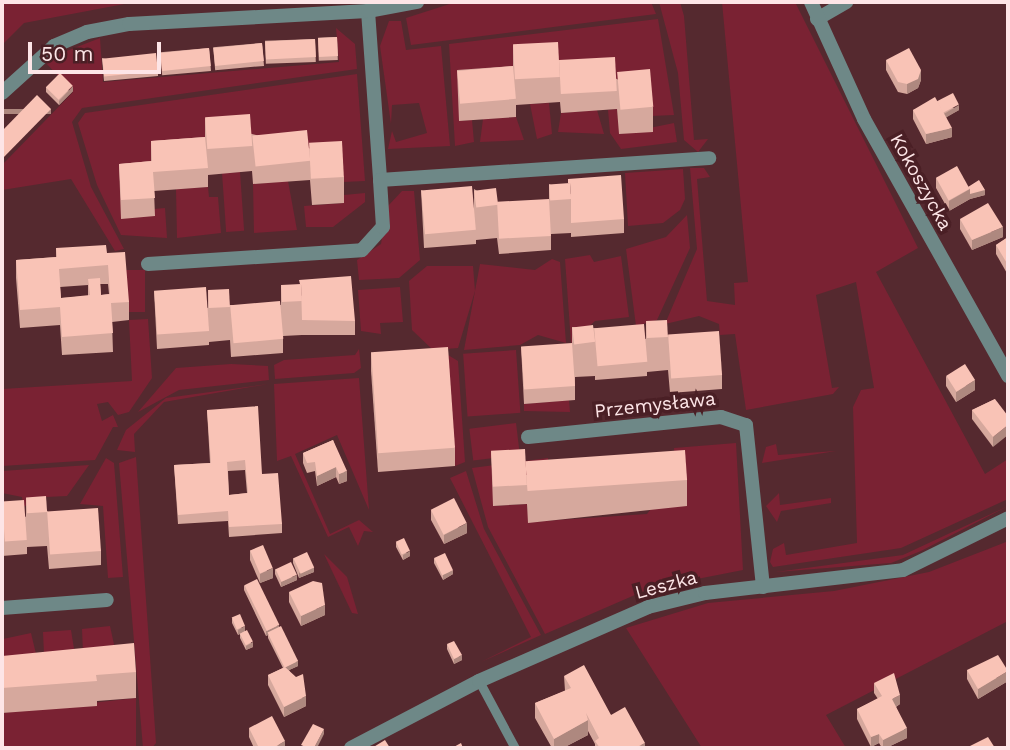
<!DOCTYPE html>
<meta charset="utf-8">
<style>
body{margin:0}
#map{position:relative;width:1010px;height:750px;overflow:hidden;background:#55292f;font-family:"Work Sans",sans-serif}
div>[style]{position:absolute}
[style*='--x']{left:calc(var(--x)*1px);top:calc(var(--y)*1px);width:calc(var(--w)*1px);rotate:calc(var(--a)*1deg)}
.green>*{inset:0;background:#7a2233;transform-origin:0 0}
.service>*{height:9px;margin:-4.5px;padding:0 4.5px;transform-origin:4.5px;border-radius:4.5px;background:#6e8887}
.minor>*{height:14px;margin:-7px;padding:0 7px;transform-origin:7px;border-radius:7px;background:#6e8887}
.tertiary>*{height:14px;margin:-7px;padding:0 7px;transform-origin:7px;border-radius:7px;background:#6e8887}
.wall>*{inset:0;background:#d6a89d;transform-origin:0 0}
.shaded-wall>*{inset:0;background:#ae887f;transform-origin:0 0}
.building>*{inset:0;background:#f9c3b6;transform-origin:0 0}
span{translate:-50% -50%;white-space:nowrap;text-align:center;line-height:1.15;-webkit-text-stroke:7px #4a1f25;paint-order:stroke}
.street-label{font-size:19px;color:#fde5e7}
.frame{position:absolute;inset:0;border:4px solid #fde5e7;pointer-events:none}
.scale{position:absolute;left:28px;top:42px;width:133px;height:32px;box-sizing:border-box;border:4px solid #fde5e7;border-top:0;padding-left:9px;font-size:21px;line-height:24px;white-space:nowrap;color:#fde5e7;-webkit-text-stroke:5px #4a1f25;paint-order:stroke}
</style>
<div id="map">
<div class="green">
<div style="clip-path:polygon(2px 2px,135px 2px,24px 23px,2px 45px)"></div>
<div style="clip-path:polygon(456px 2px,651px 2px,656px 14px,411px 45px,406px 18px)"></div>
<div style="clip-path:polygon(659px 2px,680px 2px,684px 16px,694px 140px,708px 139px,698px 152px,684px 140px,678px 73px)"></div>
<div style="clip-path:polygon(722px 2px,795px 2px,918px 248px,876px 272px,985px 474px,1008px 459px,1008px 499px,901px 548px,773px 567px,770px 562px,773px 549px,784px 543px,786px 555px,857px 543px,853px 407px,861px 390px,874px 388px,856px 282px,816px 295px,832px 388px,839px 387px,833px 394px,746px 410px,735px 334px,720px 335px,719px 324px,699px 316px,665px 324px,697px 249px,690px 168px,704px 168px,710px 177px,697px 179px,707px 301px,735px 305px,734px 283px,748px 282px)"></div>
<div style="clip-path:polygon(658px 19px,674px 115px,651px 116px,617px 97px,615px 76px,459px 121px,472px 120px,474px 142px,455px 146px,449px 44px)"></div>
<div style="clip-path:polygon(389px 21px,401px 21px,406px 50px,441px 46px,450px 146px,388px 149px,392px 131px,396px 142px,427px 133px,419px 103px,392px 105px,391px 124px,380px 46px)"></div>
<div style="clip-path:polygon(336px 28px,355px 44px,357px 69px,82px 108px,72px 122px,91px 187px,124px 249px,115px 251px,71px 179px,2px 190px,2px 165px,73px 92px,46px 63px,59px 54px,100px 38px,103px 82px,339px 62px)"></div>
<div style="clip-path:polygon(357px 74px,365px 181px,343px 182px,342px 167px,151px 160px,154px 209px,165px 208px,167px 238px,121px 235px,97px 185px,78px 123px,85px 113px)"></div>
<div style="clip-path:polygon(549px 103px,552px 134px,537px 139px,530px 104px)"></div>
<div style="clip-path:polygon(617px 109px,620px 134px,674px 123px,677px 142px,621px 149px,610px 133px,608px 110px)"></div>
<div style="clip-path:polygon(597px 110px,604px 134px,558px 132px,561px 113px)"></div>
<div style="clip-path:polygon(516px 117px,524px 140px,480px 142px,483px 119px)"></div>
<div style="clip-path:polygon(683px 169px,685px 199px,680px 210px,663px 223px,628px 226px,625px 173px)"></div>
<div style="left:240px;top:172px;width:59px;height:18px;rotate:86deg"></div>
<div style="clip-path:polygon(288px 181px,297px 230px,254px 233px,253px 184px)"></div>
<div style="clip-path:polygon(208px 187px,209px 197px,218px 197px,221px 233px,177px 238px,176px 189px)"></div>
<div style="clip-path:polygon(402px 191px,414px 191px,420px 260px,399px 278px,359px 280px,357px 260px,381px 244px,387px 207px)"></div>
<div style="clip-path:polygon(365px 193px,365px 202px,333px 227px,306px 227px,304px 206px,344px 203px,344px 195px)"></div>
<div style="clip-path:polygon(687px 215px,690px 248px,657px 320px,636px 326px,626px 249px,666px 237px)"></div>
<div style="clip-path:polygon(590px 255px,594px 262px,621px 256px,629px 317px,595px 321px,571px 343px,565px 259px)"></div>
<div style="clip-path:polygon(552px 259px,560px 262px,566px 343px,538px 335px,520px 345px,464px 350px,480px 264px,535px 270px)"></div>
<div style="clip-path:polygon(427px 266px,473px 266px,475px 291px,458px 348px,433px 350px,412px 330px,409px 281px)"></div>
<div style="left:125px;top:270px;width:20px;height:42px"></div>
<div style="clip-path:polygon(400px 287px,403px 322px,380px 323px,381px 334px,361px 331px,358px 290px)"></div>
<div style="clip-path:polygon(148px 319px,152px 378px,129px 412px,118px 415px,108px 402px,97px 404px,102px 421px,113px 415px,118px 427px,113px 427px,95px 460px,2px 466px,2px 389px,132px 381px,129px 320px)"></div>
<div style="clip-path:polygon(359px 349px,361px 368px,354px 373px,275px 379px,274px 365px,284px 360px,355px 355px)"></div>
<div style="left:516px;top:350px;width:63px;height:53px;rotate:86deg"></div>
<div style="clip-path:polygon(448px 355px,458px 361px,465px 462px,455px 466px)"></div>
<div style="clip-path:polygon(231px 364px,268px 366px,269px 380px,179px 390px,138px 412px,176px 368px)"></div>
<div style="clip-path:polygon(359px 378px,369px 510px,337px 435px,295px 454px,330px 534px,359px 520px,373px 532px,364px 531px,358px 546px,349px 527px,328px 537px,291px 456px,277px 461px,274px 384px)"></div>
<div style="clip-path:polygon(268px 384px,164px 402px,134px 434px,135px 452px,117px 450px,126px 430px,166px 398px)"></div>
<div style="clip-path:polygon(569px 400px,570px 412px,524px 411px,524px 404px)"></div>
<div style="left:516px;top:423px;width:32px;height:47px;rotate:83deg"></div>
<div style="clip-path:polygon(736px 443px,743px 570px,651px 588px,545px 634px,488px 527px,472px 468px,548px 458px,549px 474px,494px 506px,527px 504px,529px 522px,647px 514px,676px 476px,674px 448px)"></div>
<div style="clip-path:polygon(776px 444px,778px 455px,836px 451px,762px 463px,766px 447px)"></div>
<div style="clip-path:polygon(136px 457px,156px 743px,152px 748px,143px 748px,119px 463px)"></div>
<div style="clip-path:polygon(106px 458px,114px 463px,123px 577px,108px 578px,103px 506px,80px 504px)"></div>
<div style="clip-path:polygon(89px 465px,67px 496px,46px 497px,46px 504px,23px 506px,22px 497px,2px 493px,2px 471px)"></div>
<div style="clip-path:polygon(466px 471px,484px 529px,541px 635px,481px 662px,531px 637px,450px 478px)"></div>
<div style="clip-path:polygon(779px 493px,780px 505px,831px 498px,831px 503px,781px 511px,777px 522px,766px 506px)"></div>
<div style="clip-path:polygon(1008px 506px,921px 551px,891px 563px,776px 572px,903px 555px)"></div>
<div style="clip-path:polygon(1006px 542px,1008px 621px,826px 715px,846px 748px,702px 748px,626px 628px,708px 603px,834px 591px,929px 572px)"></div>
<div style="clip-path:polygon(324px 554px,347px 577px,358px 614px,352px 613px)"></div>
<div style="clip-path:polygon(110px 626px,115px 649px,84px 677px,82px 629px)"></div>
<div style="clip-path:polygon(71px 630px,75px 655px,45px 675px,43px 632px)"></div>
<div style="clip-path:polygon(31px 633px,36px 654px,6px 682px,3px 639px)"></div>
<div style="clip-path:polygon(136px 698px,136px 748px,2px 748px,2px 713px)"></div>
</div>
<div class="service">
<div style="--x:479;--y:681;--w:76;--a:61.8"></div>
</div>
<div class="minor">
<div style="--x:368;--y:11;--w:169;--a:85.9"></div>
<div style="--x:380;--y:180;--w:330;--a:-3.8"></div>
<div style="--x:817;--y:19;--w:34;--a:-30"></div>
<div style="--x:2;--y:93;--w:70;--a:-42.1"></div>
<div style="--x:54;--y:46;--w:36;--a:-23"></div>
<div style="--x:87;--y:32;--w:43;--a:-10.8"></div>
<div style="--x:129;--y:24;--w:239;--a:-3.1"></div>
<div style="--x:368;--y:11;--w:50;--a:-10.4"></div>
<div style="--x:148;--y:264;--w:214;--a:-3.7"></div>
<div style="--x:362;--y:250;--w:31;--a:-48"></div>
<div style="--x:383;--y:227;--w:47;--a:-93.7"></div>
<div style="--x:528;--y:437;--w:194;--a:-5.9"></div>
<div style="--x:721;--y:417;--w:26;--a:18"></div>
<div style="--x:746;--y:425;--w:163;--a:84"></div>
<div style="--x:2;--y:608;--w:105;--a:-4.4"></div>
<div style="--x:351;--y:748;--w:144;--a:-27.6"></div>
<div style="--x:479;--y:681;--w:184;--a:-23.6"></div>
<div style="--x:648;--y:607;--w:59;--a:-13.8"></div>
<div style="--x:705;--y:593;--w:199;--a:-6.6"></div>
<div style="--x:903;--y:570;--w:117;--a:-26.3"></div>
</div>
<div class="tertiary">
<div style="--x:811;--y:2;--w:128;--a:65.6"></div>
<div style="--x:864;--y:119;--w:295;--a:60.7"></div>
</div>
<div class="wall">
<div style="left:337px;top:37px;width:23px;height:19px;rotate:88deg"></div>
<div style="left:315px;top:39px;width:23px;height:50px;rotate:88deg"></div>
<div style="left:262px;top:43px;width:23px;height:49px;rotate:85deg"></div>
<div style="clip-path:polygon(513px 45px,617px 79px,653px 107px,653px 132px,619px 134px,617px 109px,561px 113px,560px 102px,516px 105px,516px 117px,459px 121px,457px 70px,513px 66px)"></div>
<div style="left:209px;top:48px;width:23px;height:49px;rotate:85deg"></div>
<div style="clip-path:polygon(102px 58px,158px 71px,158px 76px,104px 81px)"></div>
<div style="clip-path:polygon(886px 60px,921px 80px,918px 88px,907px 94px,898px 92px,886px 70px)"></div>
<div style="clip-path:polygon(46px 87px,73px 91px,59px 105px,46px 92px)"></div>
<div style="clip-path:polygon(937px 101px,959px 110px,946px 117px,952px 137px,926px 144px,913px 119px,913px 110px)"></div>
<div style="clip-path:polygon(205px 118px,252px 134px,309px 148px,344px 177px,344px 203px,312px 205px,310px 180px,253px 184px,252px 171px,208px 175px,208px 187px,154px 191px,155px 216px,121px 219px,119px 164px,151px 161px,151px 141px,205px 137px)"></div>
<div style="clip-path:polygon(936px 178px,968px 187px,985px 195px,970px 199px,949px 211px,936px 188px)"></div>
<div style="clip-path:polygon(549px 184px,624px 219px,624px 233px,571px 237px,571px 233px,551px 234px,551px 250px,499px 254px,497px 238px,476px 240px,476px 244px,424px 248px,421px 190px,474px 210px,474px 189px,497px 203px,549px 203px)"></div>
<div style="clip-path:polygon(960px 219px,1003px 237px,972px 250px,960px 229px)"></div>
<div style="clip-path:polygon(1008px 237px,1008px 275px,996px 254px,996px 245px)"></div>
<div style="clip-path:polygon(evenodd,56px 248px,107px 253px,129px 302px,129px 320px,112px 322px,113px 352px,62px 355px,60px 325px,20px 328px,16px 278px,16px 260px,56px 257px,56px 248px,100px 284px,108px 284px,109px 294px,101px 295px,100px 284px,56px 248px,88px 285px,88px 296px,61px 298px,60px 287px,88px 285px)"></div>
<div style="clip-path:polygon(281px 286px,355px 321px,355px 335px,302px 335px,283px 336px,283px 353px,231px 357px,230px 340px,209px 342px,209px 345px,157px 349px,154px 291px,208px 308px,208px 291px,230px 305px,281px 305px)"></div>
<div style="clip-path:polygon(646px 322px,668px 335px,722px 375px,722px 389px,670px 393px,668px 370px,647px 372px,647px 376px,595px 380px,595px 376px,575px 377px,575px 400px,524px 404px,521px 347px,572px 346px,572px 327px,594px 328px,646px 339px)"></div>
<div style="clip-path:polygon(371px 352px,455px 448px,455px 466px,378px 472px,371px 371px)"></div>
<div style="clip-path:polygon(946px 376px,975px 390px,956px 402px,946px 386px)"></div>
<div style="clip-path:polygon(995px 399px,993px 447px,972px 419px,972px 410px)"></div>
<div style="clip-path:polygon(evenodd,207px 410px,262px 474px,282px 524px,282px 533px,229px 537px,228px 521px,178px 524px,174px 465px,210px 463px,207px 410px,245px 470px,247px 493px,229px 495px,228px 471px,245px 470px)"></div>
<div style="clip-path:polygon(333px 440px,347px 481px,339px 484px,336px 477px,317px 486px,315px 471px,307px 473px,303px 463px,303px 453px)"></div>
<div style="clip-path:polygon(491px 451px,526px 475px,687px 480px,687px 506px,528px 523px,527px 504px,493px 506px)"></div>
<div style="clip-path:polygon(26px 498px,47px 511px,101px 551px,101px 565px,49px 569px,47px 546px,27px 547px,27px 554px,2px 556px,2px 502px,26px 517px)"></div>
<div style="clip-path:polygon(431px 510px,467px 533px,444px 544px,431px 520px)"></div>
<div style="clip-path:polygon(396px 542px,410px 556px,403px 560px,396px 547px)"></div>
<div style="clip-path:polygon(250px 550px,273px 578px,260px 583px,250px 560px)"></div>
<div style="clip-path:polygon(293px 558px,314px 572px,299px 578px,293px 563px)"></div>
<div style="clip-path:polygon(434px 558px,453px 574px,443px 580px,434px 563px)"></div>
<div style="clip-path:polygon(275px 569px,297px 580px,281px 587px,275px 574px)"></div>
<div style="clip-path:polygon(244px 585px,279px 628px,298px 666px,289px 670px,306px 706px,284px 717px,268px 685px,268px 675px,283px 668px,268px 638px,268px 635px,266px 636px,244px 590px)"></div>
<div style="clip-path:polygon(289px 592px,325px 615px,301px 626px,289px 602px)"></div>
<div style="clip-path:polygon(232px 618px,245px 631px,253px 647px,246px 650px,240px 638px,240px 634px,238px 635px,232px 623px)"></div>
<div style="clip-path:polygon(447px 644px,462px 660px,454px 664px,447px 649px)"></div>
<div style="clip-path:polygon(2px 656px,136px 672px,136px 698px,97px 701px,97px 706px,2px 713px)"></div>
<div style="clip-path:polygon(967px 670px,1008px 681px,978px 699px,967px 679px)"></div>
<div style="clip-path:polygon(564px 676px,611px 715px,645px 748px,595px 748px,595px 744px,588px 731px,588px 735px,563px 748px,552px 748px,535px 718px,535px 703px,565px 691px)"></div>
<div style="clip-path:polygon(874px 683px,900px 704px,896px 707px,907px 738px,886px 748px,882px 748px,879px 743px,871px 747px,857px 719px,857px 709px,878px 699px,874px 693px)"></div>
<div style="clip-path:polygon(249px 728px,285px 748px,254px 748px,249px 737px)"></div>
</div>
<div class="shaded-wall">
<div style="clip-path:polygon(921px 70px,921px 80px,918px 88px,907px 94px,907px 84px)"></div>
<div style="clip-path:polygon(73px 86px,73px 91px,59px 105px,59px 101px)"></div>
<div style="clip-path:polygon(959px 105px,959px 110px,942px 120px,942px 115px)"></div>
<div style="left:51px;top:109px;width:5px;height:70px;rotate:90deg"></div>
<div style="clip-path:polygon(952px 128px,952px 137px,926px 144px,926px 134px)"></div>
<div style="clip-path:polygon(970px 189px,985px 190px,985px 195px,970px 199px,949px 211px,949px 201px)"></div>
<div style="clip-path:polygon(1003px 227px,1003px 237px,972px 250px,972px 240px)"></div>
<div style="clip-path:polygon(975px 380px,975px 390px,956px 402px,956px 392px)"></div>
<div style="clip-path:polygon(1008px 425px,1008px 435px,993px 447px,993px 437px)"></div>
<div style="clip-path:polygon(336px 467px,336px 477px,317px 486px,317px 476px)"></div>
<div style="clip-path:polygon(347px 471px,347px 481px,339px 484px,339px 474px)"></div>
<div style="clip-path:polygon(467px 523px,467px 533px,444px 544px,444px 535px)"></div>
<div style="clip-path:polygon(410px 551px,410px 556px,403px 560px,403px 555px)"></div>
<div style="clip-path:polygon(314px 567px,314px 572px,299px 578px,299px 573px)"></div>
<div style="clip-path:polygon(273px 568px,273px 578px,260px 583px,260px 574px)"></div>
<div style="clip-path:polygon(453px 570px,453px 574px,443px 580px,443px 575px)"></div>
<div style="clip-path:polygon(297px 575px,297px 580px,281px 587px,281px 582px)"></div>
<div style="clip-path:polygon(325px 605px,325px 615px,301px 626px,301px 616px)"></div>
<div style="clip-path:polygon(279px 625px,279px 630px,266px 636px,266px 631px)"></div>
<div style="clip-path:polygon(245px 626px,245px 631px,238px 635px,238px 630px)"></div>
<div style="clip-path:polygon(253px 642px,253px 647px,246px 650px,246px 646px)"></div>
<div style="clip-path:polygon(462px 655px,462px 660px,454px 664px,454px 659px)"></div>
<div style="clip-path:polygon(298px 661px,298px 666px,285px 672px,285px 667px)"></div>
<div style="clip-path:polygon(1008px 671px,1008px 681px,978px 699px,978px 689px)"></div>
<div style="clip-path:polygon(900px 695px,900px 704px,892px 709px,892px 699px)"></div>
<div style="clip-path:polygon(306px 696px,306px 706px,284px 717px,284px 707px)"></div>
<div style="clip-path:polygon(588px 720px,588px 735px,563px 748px,554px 748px,554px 739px)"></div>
<div style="clip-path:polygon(907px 728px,907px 738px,886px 748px,883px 748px,883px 740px)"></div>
<div style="clip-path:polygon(324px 729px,324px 734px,317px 748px,314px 748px)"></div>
<div style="clip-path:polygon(879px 734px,879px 743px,871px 747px,871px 737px)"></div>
<div style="clip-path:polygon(285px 741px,285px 748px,273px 748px)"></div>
<div style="clip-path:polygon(645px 743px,645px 748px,635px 748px)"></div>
</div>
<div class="building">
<div style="left:337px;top:37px;width:19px;height:19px;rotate:87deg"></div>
<div style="left:315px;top:39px;width:18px;height:50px;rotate:87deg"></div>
<div style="left:558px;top:42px;width:35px;height:45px;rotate:87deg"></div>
<div style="left:262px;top:43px;width:18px;height:49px;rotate:84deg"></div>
<div style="left:209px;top:48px;width:18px;height:49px;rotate:84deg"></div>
<div style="clip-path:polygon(909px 48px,921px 70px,918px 79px,907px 84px,898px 82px,886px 60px)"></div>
<div style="left:156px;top:53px;width:18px;height:54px;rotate:84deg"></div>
<div style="left:615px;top:57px;width:34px;height:56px;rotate:87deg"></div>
<div style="left:513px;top:66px;width:33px;height:56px;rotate:85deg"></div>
<div style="left:650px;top:69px;width:38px;height:33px;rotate:85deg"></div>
<div style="left:60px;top:73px;width:18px;height:20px;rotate:45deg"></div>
<div style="left:953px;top:93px;width:13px;height:18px;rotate:63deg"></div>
<div style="clip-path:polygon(37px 95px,51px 109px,2px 159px,2px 131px)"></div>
<div style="clip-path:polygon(935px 97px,952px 128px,926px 134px,913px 110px)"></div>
<div style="left:250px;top:114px;width:32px;height:45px;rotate:86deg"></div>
<div style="left:307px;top:130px;width:31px;height:55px;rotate:84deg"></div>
<div style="clip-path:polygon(205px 137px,208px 168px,153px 172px,155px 198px,121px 200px,119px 164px,152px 161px,151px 141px)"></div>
<div style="left:342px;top:141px;width:36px;height:33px;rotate:87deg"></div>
<div style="left:957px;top:166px;width:26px;height:24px;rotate:61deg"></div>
<div style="clip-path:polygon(621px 175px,624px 219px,571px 223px,571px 199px,570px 183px,568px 183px,568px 179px)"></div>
<div style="clip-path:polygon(979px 180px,985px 190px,970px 194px,970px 189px,968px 187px)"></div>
<div style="left:570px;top:183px;width:16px;height:21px;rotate:86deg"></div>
<div style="left:472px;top:186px;width:44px;height:51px;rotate:85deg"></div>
<div style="left:496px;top:188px;width:17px;height:22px;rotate:83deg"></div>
<div style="left:549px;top:199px;width:37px;height:52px;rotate:87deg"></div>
<div style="clip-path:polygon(988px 203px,1003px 227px,972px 240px,960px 219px)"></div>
<div style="clip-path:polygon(1008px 237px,1008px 265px,996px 245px)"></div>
<div style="clip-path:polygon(evenodd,106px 245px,107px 253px,125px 252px,129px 302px,111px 303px,113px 333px,62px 337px,60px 307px,20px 310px,16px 260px,57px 257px,56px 248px,106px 245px,108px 265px,110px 294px,101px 295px,100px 278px,88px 279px,90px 295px,61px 298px,59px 269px,108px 265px)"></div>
<div style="clip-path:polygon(351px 276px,355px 321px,302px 320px,301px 284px,300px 284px,299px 280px)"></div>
<div style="left:301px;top:284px;width:17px;height:20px;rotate:87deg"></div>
<div style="left:206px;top:287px;width:44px;height:52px;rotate:86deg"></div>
<div style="left:229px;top:289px;width:18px;height:21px;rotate:87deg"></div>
<div style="left:280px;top:301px;width:38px;height:50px;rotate:85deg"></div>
<div style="left:667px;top:320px;width:17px;height:21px;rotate:87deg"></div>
<div style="left:644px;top:324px;width:38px;height:50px;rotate:85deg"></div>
<div style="left:593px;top:325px;width:17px;height:21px;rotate:83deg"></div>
<div style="left:719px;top:331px;width:44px;height:51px;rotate:86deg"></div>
<div style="left:572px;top:343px;width:43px;height:51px;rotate:86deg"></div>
<div style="left:448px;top:347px;width:101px;height:77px;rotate:86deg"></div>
<div style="left:965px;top:364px;width:19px;height:22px;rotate:58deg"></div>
<div style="clip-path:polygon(995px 399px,1008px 416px,1008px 425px,993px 437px,972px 410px)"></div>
<div style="clip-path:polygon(evenodd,258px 406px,262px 474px,278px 473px,282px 524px,229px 527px,228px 511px,178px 515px,174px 465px,211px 463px,207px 410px,258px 406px,245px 460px,248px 493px,229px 495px,227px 462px,245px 460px)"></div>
<div style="clip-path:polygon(333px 440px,347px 471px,339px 474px,336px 467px,317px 476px,315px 462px,307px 463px,303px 453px)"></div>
<div style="left:525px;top:449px;width:36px;height:34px;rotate:87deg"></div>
<div style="left:685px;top:450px;width:30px;height:160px;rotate:86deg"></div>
<div style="left:46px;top:496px;width:16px;height:20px;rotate:86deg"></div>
<div style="left:454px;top:498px;width:28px;height:26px;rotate:63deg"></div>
<div style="left:24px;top:500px;width:40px;height:22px;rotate:86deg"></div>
<div style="left:98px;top:508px;width:43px;height:51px;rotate:86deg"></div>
<div style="left:404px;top:538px;width:14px;height:9px;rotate:65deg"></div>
<div style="left:263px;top:545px;width:25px;height:14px;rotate:67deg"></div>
<div style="left:307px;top:552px;width:17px;height:15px;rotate:65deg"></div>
<div style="left:445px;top:553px;width:19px;height:12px;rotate:65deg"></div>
<div style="left:291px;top:562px;width:14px;height:17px;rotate:65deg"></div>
<div style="left:257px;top:579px;width:51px;height:14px;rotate:64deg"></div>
<div style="clip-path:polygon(313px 581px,322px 583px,325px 605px,301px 616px,289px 592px)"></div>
<div style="left:240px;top:614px;width:13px;height:9px;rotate:67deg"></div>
<div style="left:281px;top:626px;width:39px;height:15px;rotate:64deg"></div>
<div style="left:247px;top:630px;width:13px;height:8px;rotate:63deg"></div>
<div style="clip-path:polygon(454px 641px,462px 655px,454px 659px,447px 644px)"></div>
<div style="clip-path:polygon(134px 643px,136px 672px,96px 675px,97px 681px,2px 688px,2px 656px)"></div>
<div style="clip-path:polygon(998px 655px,1008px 671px,978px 689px,967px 670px)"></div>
<div style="clip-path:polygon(584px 665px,611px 715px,625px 707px,645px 743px,635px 748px,600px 748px,595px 741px,599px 738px,586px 713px,588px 720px,554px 739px,535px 703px,571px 688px,564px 676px)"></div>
<div style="clip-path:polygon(285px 667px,296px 677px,303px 674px,306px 696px,284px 707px,268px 675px)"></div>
<div style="clip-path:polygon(894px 673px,900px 695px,892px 699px,907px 728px,883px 740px,879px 734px,871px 737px,857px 709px,882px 696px,874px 683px)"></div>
<div style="clip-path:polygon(272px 716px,285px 741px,273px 748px,259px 748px,249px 728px)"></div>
<div style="clip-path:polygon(313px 724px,324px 729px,314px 748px,308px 748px,301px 745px)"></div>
<div style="clip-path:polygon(988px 737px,995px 748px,966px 748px)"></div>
<div style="clip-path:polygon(385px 740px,390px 748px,372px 748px)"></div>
<div style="clip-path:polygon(461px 743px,463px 748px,452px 748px)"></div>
</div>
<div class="street-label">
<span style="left:921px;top:182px;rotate:61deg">Kokoszycka</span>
<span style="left:655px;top:405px;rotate:-6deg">Przemysława</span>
<span style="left:666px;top:585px;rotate:-15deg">Leszka</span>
</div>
<div class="frame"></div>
<div class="scale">50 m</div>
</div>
